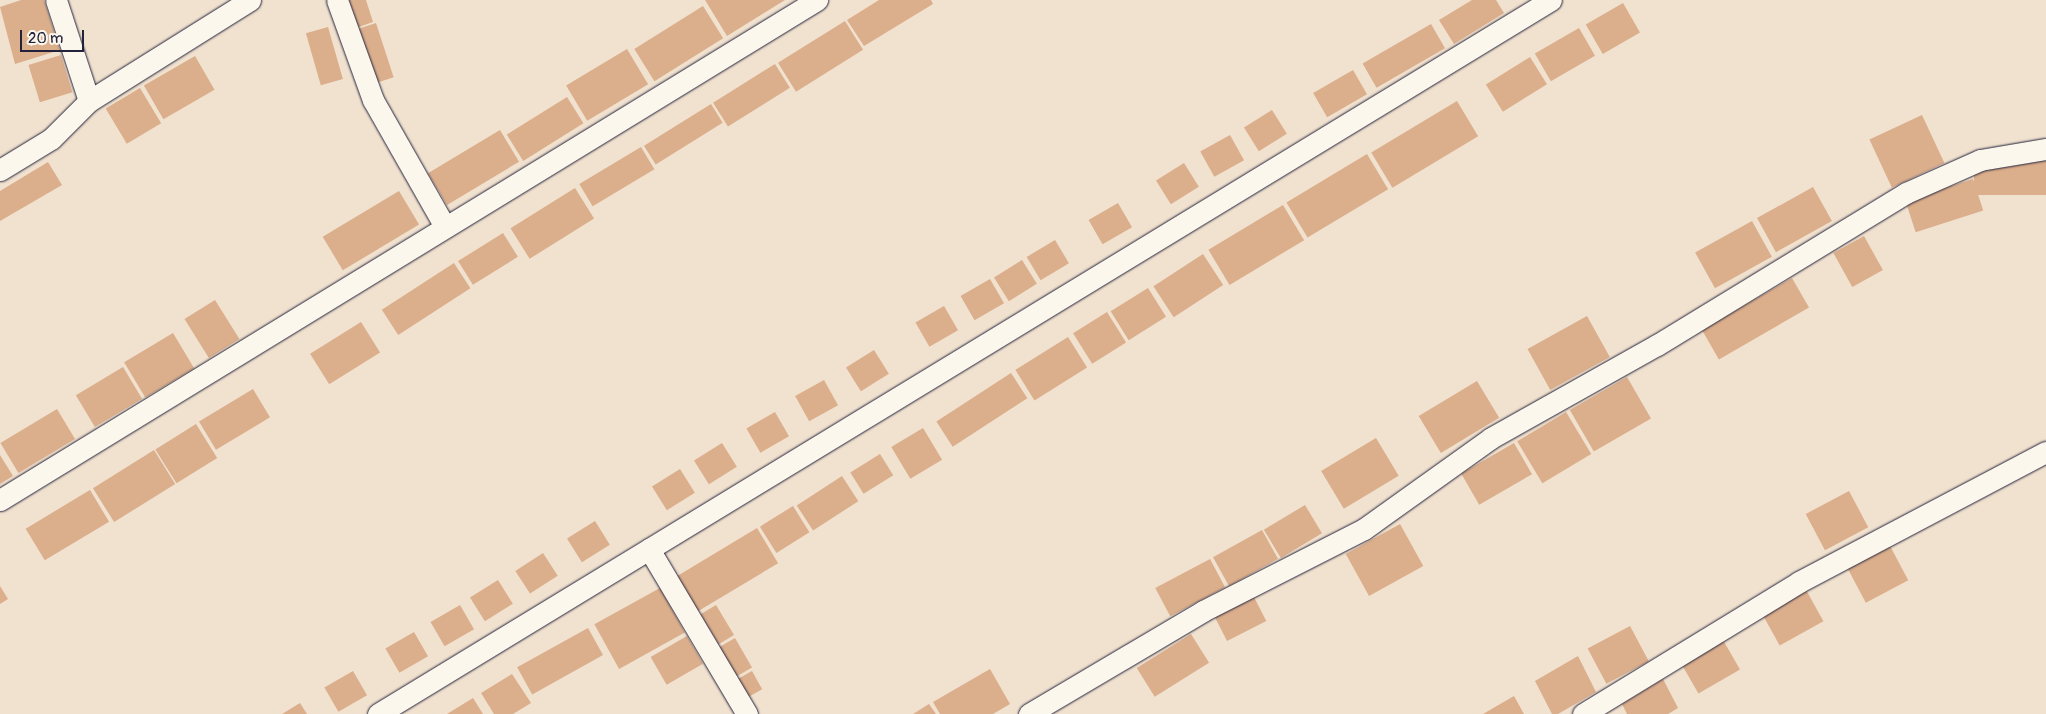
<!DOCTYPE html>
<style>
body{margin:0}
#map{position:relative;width:2046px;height:714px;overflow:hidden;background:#f1e1cf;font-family:Pangolin,sans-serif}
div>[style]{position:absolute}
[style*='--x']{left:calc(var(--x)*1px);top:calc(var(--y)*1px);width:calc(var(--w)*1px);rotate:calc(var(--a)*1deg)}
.building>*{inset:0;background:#dbae8c;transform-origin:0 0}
.roads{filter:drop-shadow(0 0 1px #22223b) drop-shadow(0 0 1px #22223b)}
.minor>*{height:21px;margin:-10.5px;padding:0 10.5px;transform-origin:10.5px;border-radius:10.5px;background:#fbf7ec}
span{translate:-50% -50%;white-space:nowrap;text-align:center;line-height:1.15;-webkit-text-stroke:4px #fbf7ec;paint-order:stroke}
.scale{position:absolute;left:20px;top:30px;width:64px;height:22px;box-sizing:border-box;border:2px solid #22223b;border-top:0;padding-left:6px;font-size:15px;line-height:18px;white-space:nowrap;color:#22223b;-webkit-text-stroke:4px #fbf7ec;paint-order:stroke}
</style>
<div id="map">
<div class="building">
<div style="clip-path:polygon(21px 0,44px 0,60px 50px,15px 64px,0 7px)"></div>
<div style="clip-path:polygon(347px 0,366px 0,373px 22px,356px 28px)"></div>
<div style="clip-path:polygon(705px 0,785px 0,727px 36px)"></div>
<div style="clip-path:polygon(879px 0,931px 0,933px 4px,864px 46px,847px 20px)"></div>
<div style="clip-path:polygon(1472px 0,1496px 0,1504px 13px,1454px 44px,1439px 20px)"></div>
<div style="left:1623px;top:3px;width:34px;height:43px;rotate:60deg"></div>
<div style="left:703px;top:6px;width:38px;height:81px;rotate:58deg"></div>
<div style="left:845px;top:21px;width:34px;height:79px;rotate:58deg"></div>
<div style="left:376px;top:23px;width:57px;height:20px;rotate:72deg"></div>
<div style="left:1431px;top:24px;width:28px;height:79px;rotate:60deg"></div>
<div style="left:328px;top:27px;width:54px;height:23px;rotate:74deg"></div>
<div style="left:1579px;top:28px;width:32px;height:51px;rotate:60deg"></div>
<div style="left:627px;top:49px;width:41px;height:71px;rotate:59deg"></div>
<div style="left:61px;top:55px;width:39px;height:34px;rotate:73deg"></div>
<div style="left:195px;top:56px;width:39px;height:59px;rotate:60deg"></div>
<div style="left:1530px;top:57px;width:32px;height:52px;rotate:58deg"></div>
<div style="left:775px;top:64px;width:28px;height:73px;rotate:58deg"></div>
<div style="left:1353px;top:70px;width:28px;height:46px;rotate:60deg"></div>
<div style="left:140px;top:88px;width:41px;height:40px;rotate:59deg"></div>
<div style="left:567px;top:97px;width:31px;height:71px;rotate:58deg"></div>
<div style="left:1457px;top:101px;width:41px;height:100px;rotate:59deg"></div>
<div style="left:711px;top:104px;width:22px;height:79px;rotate:58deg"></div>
<div style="left:1272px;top:110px;width:28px;height:33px;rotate:58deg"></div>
<div style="left:1922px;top:115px;width:53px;height:58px;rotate:65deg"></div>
<div style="left:500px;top:130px;width:37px;height:84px;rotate:59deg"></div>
<div style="left:1230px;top:135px;width:29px;height:34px;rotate:61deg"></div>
<div style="left:641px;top:147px;width:26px;height:72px;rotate:59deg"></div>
<div style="left:1367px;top:154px;width:41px;height:94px;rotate:59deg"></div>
<div style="left:2046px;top:161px;width:34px;height:72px;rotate:90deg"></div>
<div style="clip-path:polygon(48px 162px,62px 185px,0 221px,0 191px)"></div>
<div style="left:1184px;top:163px;width:28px;height:33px;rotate:58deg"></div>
<div style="left:1973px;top:179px;width:33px;height:71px;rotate:72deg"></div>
<div style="left:1813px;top:187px;width:39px;height:64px;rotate:61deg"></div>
<div style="left:575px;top:188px;width:36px;height:76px;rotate:58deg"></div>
<div style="left:399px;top:191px;width:39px;height:89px;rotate:59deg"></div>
<div style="left:1118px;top:203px;width:28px;height:34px;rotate:60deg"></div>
<div style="left:1283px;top:205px;width:41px;height:87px;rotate:59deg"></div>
<div style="left:1752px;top:221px;width:41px;height:65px;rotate:61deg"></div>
<div style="left:503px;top:233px;width:28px;height:53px;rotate:58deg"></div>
<div style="left:1864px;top:236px;width:39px;height:35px;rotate:61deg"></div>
<div style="left:1055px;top:240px;width:27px;height:33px;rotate:59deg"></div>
<div style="left:1203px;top:254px;width:37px;height:59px;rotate:57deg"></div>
<div style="left:1022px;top:260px;width:28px;height:33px;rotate:58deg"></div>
<div style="left:454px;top:263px;width:30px;height:86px;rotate:57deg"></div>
<div style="left:1792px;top:278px;width:34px;height:104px;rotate:60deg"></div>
<div style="left:990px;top:279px;width:28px;height:34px;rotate:60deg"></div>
<div style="left:1148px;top:288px;width:34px;height:44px;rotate:58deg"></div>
<div style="left:215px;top:300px;width:46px;height:36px;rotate:58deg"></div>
<div style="left:944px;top:306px;width:28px;height:33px;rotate:60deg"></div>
<div style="left:1107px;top:312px;width:36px;height:40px;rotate:58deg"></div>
<div style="left:1587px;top:316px;width:47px;height:68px;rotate:61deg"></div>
<div style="left:361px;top:322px;width:36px;height:60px;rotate:58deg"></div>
<div style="left:173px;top:333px;width:41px;height:57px;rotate:59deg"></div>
<div style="left:1068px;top:337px;width:36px;height:62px;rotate:58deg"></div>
<div style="left:874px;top:350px;width:28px;height:33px;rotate:58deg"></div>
<div style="left:123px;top:367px;width:37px;height:55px;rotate:59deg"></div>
<div style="left:1011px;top:373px;width:30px;height:89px;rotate:57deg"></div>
<div style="left:1627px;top:377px;width:48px;height:66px;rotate:60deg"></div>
<div style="left:824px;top:380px;width:29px;height:33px;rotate:61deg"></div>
<div style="left:1477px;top:381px;width:43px;height:68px;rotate:59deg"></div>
<div style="left:253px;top:389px;width:33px;height:63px;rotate:59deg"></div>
<div style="left:57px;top:409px;width:35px;height:66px;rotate:59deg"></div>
<div style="left:775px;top:412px;width:28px;height:33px;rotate:60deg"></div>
<div style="left:1566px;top:412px;width:49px;height:57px;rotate:59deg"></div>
<div style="left:196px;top:424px;width:40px;height:48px;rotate:58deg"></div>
<div style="left:923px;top:428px;width:37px;height:37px;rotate:59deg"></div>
<div style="left:1376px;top:438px;width:44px;height:64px;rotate:59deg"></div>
<div style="left:722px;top:443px;width:28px;height:33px;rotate:58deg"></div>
<div style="left:1514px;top:443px;width:36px;height:61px;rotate:60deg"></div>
<div style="left:154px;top:450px;width:40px;height:72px;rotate:58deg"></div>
<div style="left:880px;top:454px;width:25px;height:35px;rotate:58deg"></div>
<div style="clip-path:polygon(0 455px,13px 476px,0 484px)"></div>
<div style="left:680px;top:469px;width:28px;height:33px;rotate:58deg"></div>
<div style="left:842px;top:476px;width:30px;height:54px;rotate:57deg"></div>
<div style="left:90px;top:490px;width:37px;height:75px;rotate:59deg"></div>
<div style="left:1849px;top:491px;width:41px;height:49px;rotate:62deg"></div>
<div style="left:1305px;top:505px;width:33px;height:48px;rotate:59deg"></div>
<div style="left:793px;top:506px;width:31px;height:39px;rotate:58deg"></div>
<div style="left:595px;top:521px;width:28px;height:33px;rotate:58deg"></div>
<div style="left:1400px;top:524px;width:48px;height:62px;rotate:61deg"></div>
<div style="left:757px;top:528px;width:41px;height:93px;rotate:59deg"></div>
<div style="left:1262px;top:530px;width:33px;height:56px;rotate:61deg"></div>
<div style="left:1889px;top:544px;width:41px;height:48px;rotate:62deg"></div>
<div style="left:543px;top:553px;width:27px;height:33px;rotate:57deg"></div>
<div style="left:1210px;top:559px;width:32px;height:62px;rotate:62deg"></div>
<div style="left:498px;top:580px;width:28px;height:33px;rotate:58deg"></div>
<div style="clip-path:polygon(0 586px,8px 599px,0 604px)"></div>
<div style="left:660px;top:588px;width:51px;height:75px;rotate:61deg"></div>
<div style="left:1805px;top:588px;width:38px;height:50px;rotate:61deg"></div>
<div style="left:1254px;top:597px;width:27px;height:44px;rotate:63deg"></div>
<div style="left:460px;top:605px;width:28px;height:34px;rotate:60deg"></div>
<div style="left:716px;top:605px;width:35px;height:18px;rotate:59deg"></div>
<div style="left:1630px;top:626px;width:40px;height:48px;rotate:62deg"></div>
<div style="left:588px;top:628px;width:31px;height:81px;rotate:61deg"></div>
<div style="left:414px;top:632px;width:28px;height:33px;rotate:60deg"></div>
<div style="left:1191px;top:634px;width:34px;height:64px;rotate:58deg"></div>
<div style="left:687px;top:636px;width:32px;height:42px;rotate:60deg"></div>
<div style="left:735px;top:638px;width:34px;height:18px;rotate:60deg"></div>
<div style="left:1723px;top:640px;width:34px;height:48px;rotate:60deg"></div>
<div style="clip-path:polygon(1578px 656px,1596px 692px,1558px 714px,1552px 714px,1535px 681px)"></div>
<div style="clip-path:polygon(990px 669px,1010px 704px,993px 714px,940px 714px,933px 702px)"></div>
<div style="left:353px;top:671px;width:28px;height:33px;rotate:60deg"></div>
<div style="left:752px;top:671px;width:21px;height:17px;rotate:61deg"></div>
<div style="clip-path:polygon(512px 674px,531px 703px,513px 714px,494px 714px,481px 693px)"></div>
<div style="clip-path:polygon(1663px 679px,1678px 708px,1668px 714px,1627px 714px,1622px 704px)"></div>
<div style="clip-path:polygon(1514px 696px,1524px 714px,1483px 714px)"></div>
<div style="clip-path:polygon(473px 698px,483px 714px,447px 714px)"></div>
<div style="clip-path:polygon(300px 703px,307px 714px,282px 714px)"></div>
<div style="clip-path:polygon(929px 704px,936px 714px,913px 714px)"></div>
</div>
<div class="roads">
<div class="minor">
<div style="--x:56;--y:0;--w:106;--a:71.9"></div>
<div style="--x:337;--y:0;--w:106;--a:70.2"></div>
<div style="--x:373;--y:100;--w:146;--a:60.4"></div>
<div style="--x:0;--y:170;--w:60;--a:-31.3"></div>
<div style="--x:51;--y:139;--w:54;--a:-45"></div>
<div style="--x:89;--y:101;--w:190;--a:-32.1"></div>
<div style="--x:0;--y:500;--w:958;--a:-31.47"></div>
<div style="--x:649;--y:549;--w:192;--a:59.3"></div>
<div style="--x:378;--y:714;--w:1373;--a:-31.33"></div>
<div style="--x:1029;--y:714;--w:202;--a:-30.6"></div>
<div style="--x:1203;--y:611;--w:181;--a:-27"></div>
<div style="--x:1364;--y:529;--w:156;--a:-35.6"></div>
<div style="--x:1491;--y:438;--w:190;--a:-29.3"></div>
<div style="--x:1657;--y:345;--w:292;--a:-31.4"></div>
<div style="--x:1906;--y:193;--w:81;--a:-24"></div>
<div style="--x:1980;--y:160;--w:67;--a:-9.5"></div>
<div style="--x:1583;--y:714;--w:253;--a:-31.4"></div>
<div style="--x:1799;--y:582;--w:279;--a:-27.8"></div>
</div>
</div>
<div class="scale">20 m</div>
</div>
